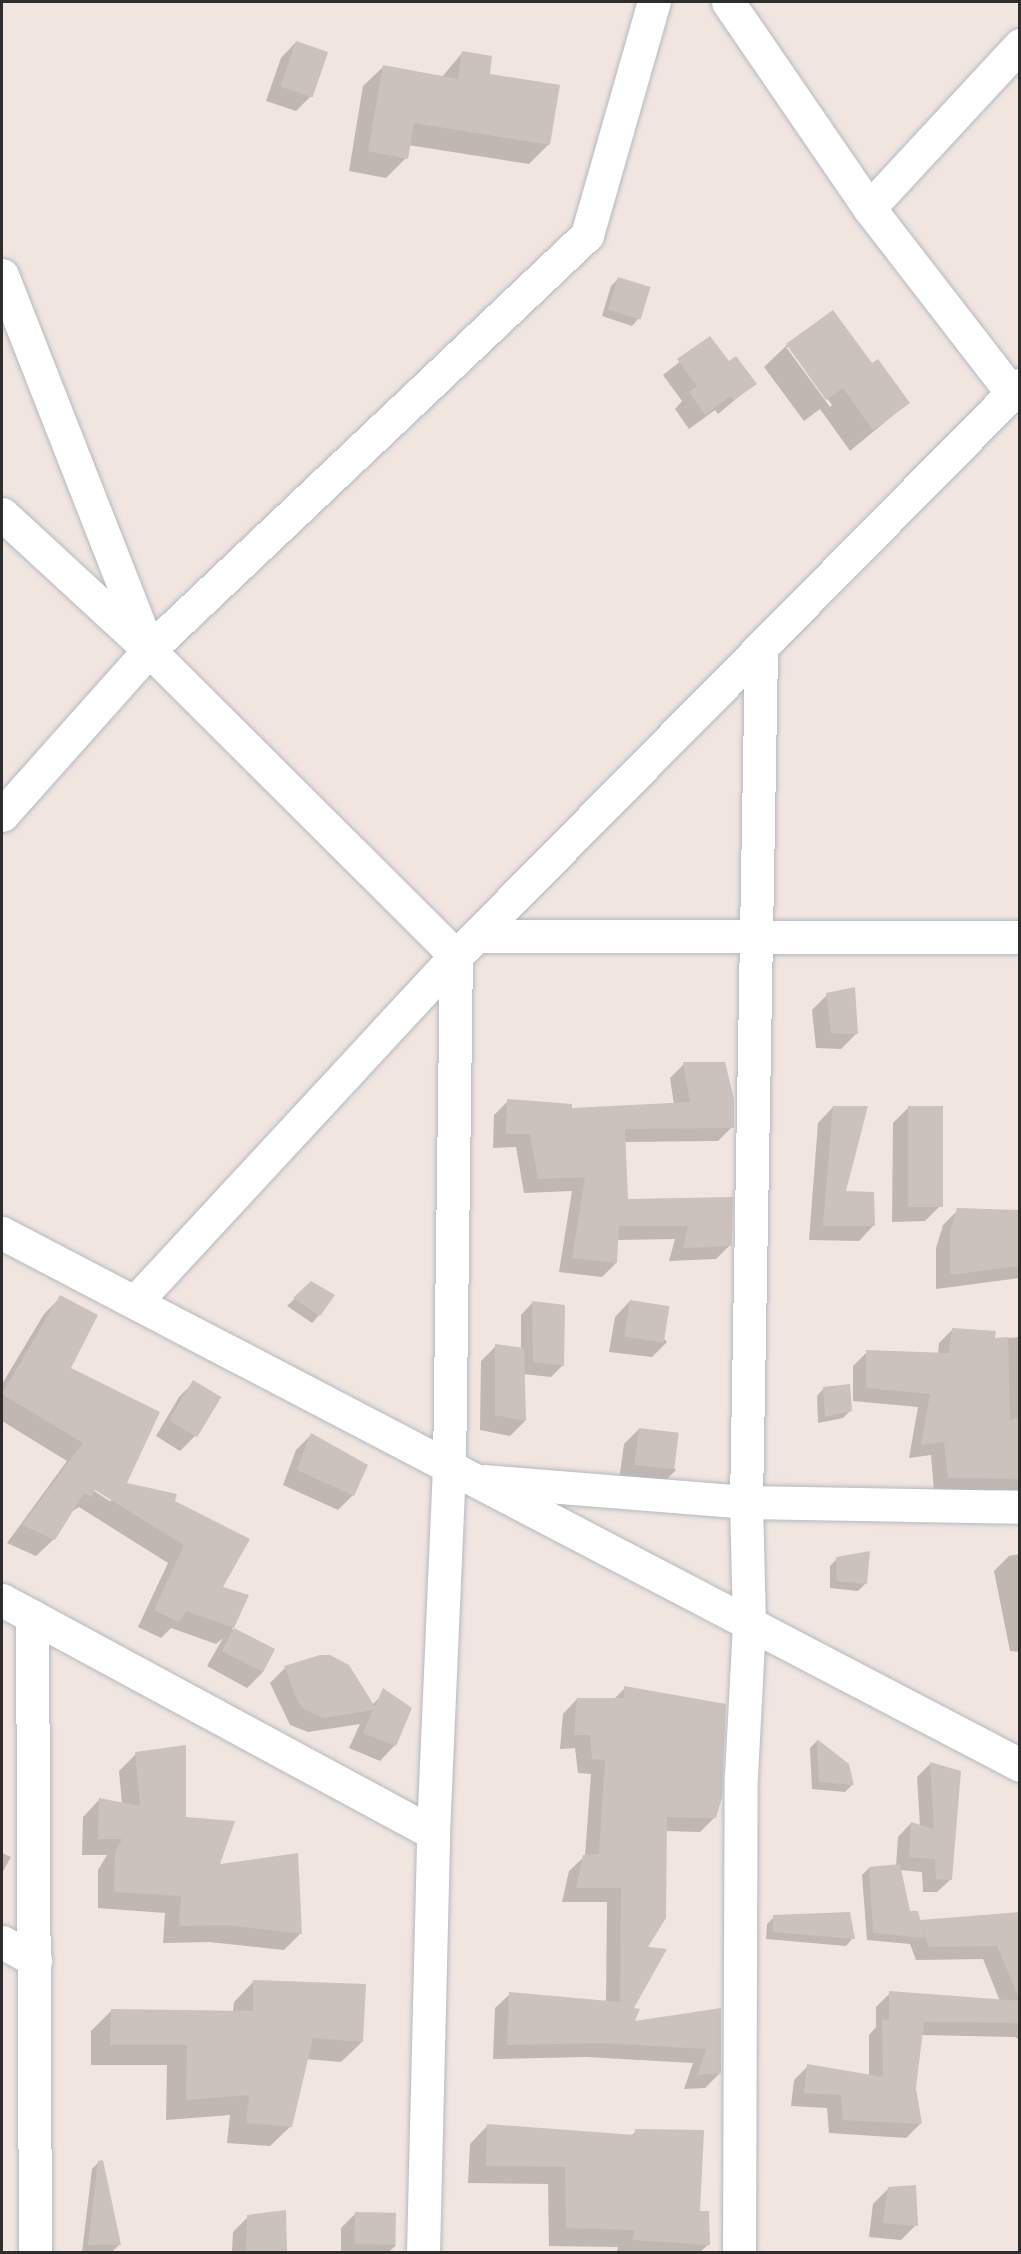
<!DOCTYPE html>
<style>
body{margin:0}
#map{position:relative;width:1021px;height:2254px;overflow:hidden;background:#f0e5df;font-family:Manrope,sans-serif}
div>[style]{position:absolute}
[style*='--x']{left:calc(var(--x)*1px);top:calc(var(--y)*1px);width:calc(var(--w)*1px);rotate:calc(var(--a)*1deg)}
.shadow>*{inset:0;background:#0003}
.building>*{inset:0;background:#cbc2be;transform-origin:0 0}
.roads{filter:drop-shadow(0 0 2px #b3b9c2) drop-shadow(0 0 2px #b3b9c2)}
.minor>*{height:33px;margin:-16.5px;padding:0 16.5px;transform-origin:16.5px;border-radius:16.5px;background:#fff}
span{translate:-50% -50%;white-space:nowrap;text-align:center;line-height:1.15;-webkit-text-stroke:6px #fff;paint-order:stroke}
.frame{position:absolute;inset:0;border:3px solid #2d2d2d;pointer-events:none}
</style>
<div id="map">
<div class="shadow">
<div style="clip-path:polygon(296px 42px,311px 96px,296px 111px,266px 101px,281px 58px)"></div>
<div style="clip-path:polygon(462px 53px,488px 75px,549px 144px,529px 164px,408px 145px,406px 158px,386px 178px,349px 171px,363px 86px,383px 67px,442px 77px)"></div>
<div style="clip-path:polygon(618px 279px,639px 318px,632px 326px,602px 316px,611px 286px)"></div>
<div style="clip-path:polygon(evenodd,833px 312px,871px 365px,908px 403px,850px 451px,820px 409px,804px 421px,764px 367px,787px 345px,833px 312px,786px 347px,790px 347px,832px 405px,830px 407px,786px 347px)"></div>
<div style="clip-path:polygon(710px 338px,729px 363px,755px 383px,718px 414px,715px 410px,689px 429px,675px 409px,682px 401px,663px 375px)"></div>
<div style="clip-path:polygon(827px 995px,856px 1034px,841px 1049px,816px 1048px,812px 1010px)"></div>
<div style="clip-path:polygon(684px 1064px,732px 1127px,718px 1141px,624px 1142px,626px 1200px,731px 1199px,730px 1245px,716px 1259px,669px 1261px,675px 1239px,617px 1240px,616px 1263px,602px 1277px,559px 1272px,572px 1191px,524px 1193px,516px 1147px,493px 1148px,494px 1115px,508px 1101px,571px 1109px,674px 1105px,670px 1078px)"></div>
<div style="clip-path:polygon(833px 1107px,844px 1192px,874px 1225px,859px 1241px,809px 1240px,818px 1123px)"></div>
<div style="clip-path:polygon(908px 1108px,940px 1206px,925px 1221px,892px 1222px,893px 1123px)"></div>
<div style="clip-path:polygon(958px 1210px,1020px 1211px,1020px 1278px,936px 1289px,936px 1248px,943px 1225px)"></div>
<div style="clip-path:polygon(311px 1283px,319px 1315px,312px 1323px,287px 1306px)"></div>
<div style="clip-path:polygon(evenodd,61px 1297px,69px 1369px,125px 1484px,173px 1501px,220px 1588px,247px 1596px,232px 1629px,273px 1650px,262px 1673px,247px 1688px,207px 1666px,223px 1638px,216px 1644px,171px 1628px,161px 1638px,138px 1627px,168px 1563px,79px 1507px,71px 1512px,54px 1539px,36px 1556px,7px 1543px,67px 1461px,2px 1421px,2px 1384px,44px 1314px,61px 1297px,89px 1484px,111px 1498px,111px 1502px,88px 1487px,89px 1484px)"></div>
<div style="clip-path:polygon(630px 1301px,667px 1342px,652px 1357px,609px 1352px,615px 1317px)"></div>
<div style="clip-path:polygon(532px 1303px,563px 1365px,551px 1377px,523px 1374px,525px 1421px,510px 1436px,480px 1430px,481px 1361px,496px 1346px,521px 1350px,521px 1315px)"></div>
<div style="clip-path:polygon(952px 1330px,993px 1339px,1020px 1337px,1020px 1493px,934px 1491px,931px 1455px,909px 1458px,918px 1407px,853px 1401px,853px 1366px,867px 1352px,938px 1354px,939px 1343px)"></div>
<div style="clip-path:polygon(194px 1382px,219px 1398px,195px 1436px,180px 1451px,156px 1436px,179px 1397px)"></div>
<div style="clip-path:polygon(824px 1388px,850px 1411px,843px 1418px,818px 1423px,817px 1396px)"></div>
<div style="clip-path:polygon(639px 1429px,676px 1470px,661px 1485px,619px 1480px,624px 1444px)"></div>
<div style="clip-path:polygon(311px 1435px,353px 1495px,338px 1510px,283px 1485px,296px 1450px)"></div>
<div style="clip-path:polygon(1020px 1554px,1020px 1652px,1010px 1651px,994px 1571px,1009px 1556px)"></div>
<div style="clip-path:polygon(837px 1559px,866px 1583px,858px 1591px,830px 1588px,830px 1566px)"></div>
<div style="clip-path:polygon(285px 1668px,372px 1705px,381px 1696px,395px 1745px,380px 1761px,349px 1748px,360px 1724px,308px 1732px,290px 1725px,270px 1683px)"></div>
<div style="clip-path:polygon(625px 1688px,715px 1817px,700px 1832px,665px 1831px,632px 2010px,633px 2022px,720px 2010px,720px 2073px,705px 2088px,684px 2089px,693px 2063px,587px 2057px,493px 2059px,495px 2008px,510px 1994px,606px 2002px,607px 1902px,562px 1902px,569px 1871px,585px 1856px,591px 1774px,578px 1773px,575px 1748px,560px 1749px,563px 1714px,577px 1699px,614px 1699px)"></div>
<div style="clip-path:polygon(817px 1741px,848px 1765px,852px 1785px,845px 1792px,812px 1789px,810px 1748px)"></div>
<div style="clip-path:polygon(136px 1754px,218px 1866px,301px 1933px,284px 1950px,209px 1942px,163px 1943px,165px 1913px,98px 1908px,98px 1870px,107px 1855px,82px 1855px,83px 1817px,99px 1800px,122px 1804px,119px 1771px)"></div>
<div style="clip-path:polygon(931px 1763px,951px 1879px,937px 1892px,923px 1892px,922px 1872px,900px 1870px,909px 1913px,919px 1921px,1020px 1913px,1020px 2040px,1015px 2037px,921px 2035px,914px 2088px,920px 2124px,906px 2138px,829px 2133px,827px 2108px,791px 2106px,794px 2080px,808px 2066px,869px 2076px,869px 2035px,876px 2027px,876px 2007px,890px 1993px,1000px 2001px,983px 1959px,916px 1960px,910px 1944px,867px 1940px,862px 1875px,869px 1868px,896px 1866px,898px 1837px,911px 1823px,920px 1826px,917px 1777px)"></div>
<div style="clip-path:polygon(2px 1853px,11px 1857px,2px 1873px)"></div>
<div style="clip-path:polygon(774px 1917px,853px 1938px,846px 1946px,766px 1939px,767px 1924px)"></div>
<div style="clip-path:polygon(254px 1981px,362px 2042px,341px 2062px,306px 2059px,291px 2126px,270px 2146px,227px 2143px,230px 2115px,166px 2120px,167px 2065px,91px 2065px,91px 2031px,112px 2010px,233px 2012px,234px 2002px)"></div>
<div style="clip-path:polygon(487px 2126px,631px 2136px,636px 2131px,699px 2212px,709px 2244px,700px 2252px,617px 2252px,618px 2247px,549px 2246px,548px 2184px,468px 2183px,470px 2144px)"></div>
<div style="clip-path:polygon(99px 2162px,119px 2245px,112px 2252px,82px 2252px,92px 2169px)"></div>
<div style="clip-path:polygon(888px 2189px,916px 2225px,901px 2240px,869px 2237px,873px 2204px)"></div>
<div style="clip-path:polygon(356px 2213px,396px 2245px,389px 2252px,341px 2252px,341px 2228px)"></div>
<div style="clip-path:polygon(248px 2217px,285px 2252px,232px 2252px,233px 2232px)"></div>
</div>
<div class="building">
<div style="left:296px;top:41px;width:34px;height:48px;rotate:19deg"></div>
<div style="clip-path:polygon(462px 51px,492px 56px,490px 74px,560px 85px,550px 145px,414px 123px,408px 159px,368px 151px,383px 65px,458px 79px)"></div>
<div style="left:618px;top:277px;width:34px;height:34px;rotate:17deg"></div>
<div style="clip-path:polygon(833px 310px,872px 363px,878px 359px,910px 403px,873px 430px,843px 388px,826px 400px,786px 344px)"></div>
<div style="clip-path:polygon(710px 336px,729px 361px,736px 356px,757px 384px,734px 400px,730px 396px,705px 415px,689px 392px,697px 386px,677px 359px)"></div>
<div style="clip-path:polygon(855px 987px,858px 1034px,831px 1033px,826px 993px)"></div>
<div style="clip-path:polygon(683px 1062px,725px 1062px,734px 1099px,734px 1128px,625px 1129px,628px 1199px,733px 1197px,732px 1246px,683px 1248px,688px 1226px,619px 1226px,617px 1263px,572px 1258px,585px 1177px,538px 1179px,530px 1134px,506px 1134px,507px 1099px,572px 1104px,572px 1108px,690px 1102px)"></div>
<div style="clip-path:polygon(833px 1106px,868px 1106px,846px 1191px,874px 1192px,875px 1226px,823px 1226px)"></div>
<div style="left:908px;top:1106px;width:35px;height:101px"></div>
<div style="clip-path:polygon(957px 1208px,1020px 1210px,1020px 1266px,950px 1275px,950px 1232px)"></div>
<div style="clip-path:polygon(311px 1281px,335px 1295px,320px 1316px,293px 1298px)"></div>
<div style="clip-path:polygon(60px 1295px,98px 1315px,71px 1368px,160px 1412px,127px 1483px,177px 1494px,175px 1501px,250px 1539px,223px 1587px,249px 1595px,234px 1628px,186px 1611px,179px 1622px,154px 1610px,184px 1545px,95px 1490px,91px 1497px,84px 1493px,55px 1540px,22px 1525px,83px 1443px,2px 1394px)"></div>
<div style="left:630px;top:1300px;width:40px;height:37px;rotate:9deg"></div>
<div style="clip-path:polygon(532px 1301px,565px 1305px,564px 1366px,533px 1362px)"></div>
<div style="clip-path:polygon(952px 1328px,996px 1331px,995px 1338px,1008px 1337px,1010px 1420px,1020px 1418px,1020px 1479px,948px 1478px,944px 1442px,921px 1445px,930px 1394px,866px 1388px,866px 1350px,949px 1353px)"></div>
<div style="clip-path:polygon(495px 1344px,524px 1348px,526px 1421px,495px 1415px)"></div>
<div style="left:193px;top:1380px;width:33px;height:47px;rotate:31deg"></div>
<div style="clip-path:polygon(850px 1384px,852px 1411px,825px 1417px,823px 1387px)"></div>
<div style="left:639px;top:1428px;width:40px;height:37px;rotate:7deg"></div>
<div style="clip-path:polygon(311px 1433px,368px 1465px,354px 1496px,297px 1470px)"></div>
<div style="clip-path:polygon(870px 1551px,867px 1584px,837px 1581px,836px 1557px)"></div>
<div style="left:234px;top:1628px;width:46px;height:26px;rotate:27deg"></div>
<div style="clip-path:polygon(320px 1655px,330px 1655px,349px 1665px,375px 1707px,383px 1688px,412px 1708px,396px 1746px,363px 1733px,373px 1710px,324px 1718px,305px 1710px,298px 1702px,284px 1666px)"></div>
<div style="clip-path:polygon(624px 1686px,726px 1704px,722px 1797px,716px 1818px,667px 1817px,666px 1918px,648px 1947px,667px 1949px,634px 2008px,640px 2009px,635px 2021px,721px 2008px,721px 2073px,697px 2075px,706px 2049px,602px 2043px,507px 2045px,509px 1992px,620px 2002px,621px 1888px,576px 1888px,583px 1855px,599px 1854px,605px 1760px,592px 1759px,590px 1735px,574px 1735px,577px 1698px,624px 1698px)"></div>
<div style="clip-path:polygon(817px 1739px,849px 1764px,854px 1785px,819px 1782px)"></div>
<div style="clip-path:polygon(186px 1745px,186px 1817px,235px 1821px,220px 1864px,298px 1853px,302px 1934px,226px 1925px,179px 1926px,181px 1896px,114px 1892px,115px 1852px,122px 1839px,98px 1839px,99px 1798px,140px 1806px,135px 1752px)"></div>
<div style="clip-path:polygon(930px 1762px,961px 1771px,952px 1880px,936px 1879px,935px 1859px,909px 1857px,911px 1822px,934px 1829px)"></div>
<div style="clip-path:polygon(900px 1864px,910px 1911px,918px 1911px,925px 1938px,873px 1933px,869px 1867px)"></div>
<div style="clip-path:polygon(850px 1912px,855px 1939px,773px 1932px,773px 1915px)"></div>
<div style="clip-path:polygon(1020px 1912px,1019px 1998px,997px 1946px,929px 1947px,920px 1920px)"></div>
<div style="clip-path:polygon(253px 1980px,366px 1984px,363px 2042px,313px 2038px,292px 2127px,246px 2123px,249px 2095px,186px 2100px,187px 2045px,110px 2045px,111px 2009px,253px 2011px)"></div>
<div style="clip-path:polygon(889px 1991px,1020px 2001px,1020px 2023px,924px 2022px,916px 2088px,922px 2124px,843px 2120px,841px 2095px,804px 2093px,807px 2064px,883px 2077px,882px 2019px,889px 2021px)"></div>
<div style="clip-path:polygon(487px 2124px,635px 2135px,635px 2129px,704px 2130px,700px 2211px,709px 2211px,710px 2245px,632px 2240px,635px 2230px,566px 2228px,565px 2167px,486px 2166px)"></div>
<div style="clip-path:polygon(103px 2160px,121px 2245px,88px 2245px,98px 2161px)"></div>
<div style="clip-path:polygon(916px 2185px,918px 2226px,883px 2223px,888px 2187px)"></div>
<div style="clip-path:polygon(286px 2210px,287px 2253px,246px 2253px,247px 2215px)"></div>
<div style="left:355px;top:2212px;width:41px;height:32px;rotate:1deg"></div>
</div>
<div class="roads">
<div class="minor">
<div style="--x:728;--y:2;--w:250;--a:55.6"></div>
<div style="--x:869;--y:208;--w:234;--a:52.3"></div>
<div style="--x:869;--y:208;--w:222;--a:-47.2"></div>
<div style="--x:2;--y:275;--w:403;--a:68.6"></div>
<div style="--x:2;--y:514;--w:193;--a:42.7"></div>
<div style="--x:2;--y:815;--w:221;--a:-48.3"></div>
<div style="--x:479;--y:936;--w:541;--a:0.11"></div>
<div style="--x:2;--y:1233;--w:1149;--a:27.59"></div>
<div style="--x:136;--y:1301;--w:471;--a:-47.2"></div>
<div style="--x:456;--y:956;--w:433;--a:-135.1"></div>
<div style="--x:149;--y:650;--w:603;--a:-43.46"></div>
<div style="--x:587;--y:235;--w:242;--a:-74"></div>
<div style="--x:485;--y:1481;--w:262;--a:4.6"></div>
<div style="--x:746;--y:1502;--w:274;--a:1"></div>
<div style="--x:2;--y:1600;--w:490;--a:28.4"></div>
<div style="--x:32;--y:1616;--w:636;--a:89.73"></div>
<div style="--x:2;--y:1942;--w:38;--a:29"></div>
<div style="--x:423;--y:2252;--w:419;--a:-88.6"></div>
<div style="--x:433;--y:1833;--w:365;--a:-87.5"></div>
<div style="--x:449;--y:1468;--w:512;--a:-89.22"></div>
<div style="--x:456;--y:956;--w:803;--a:-45.35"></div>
<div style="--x:739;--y:2252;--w:476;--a:-89.8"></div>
<div style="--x:741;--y:1776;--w:152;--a:-87"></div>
<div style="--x:749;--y:1624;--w:122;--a:-91.4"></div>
<div style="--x:746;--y:1502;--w:853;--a:-88.99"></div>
</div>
</div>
<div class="frame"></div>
</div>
